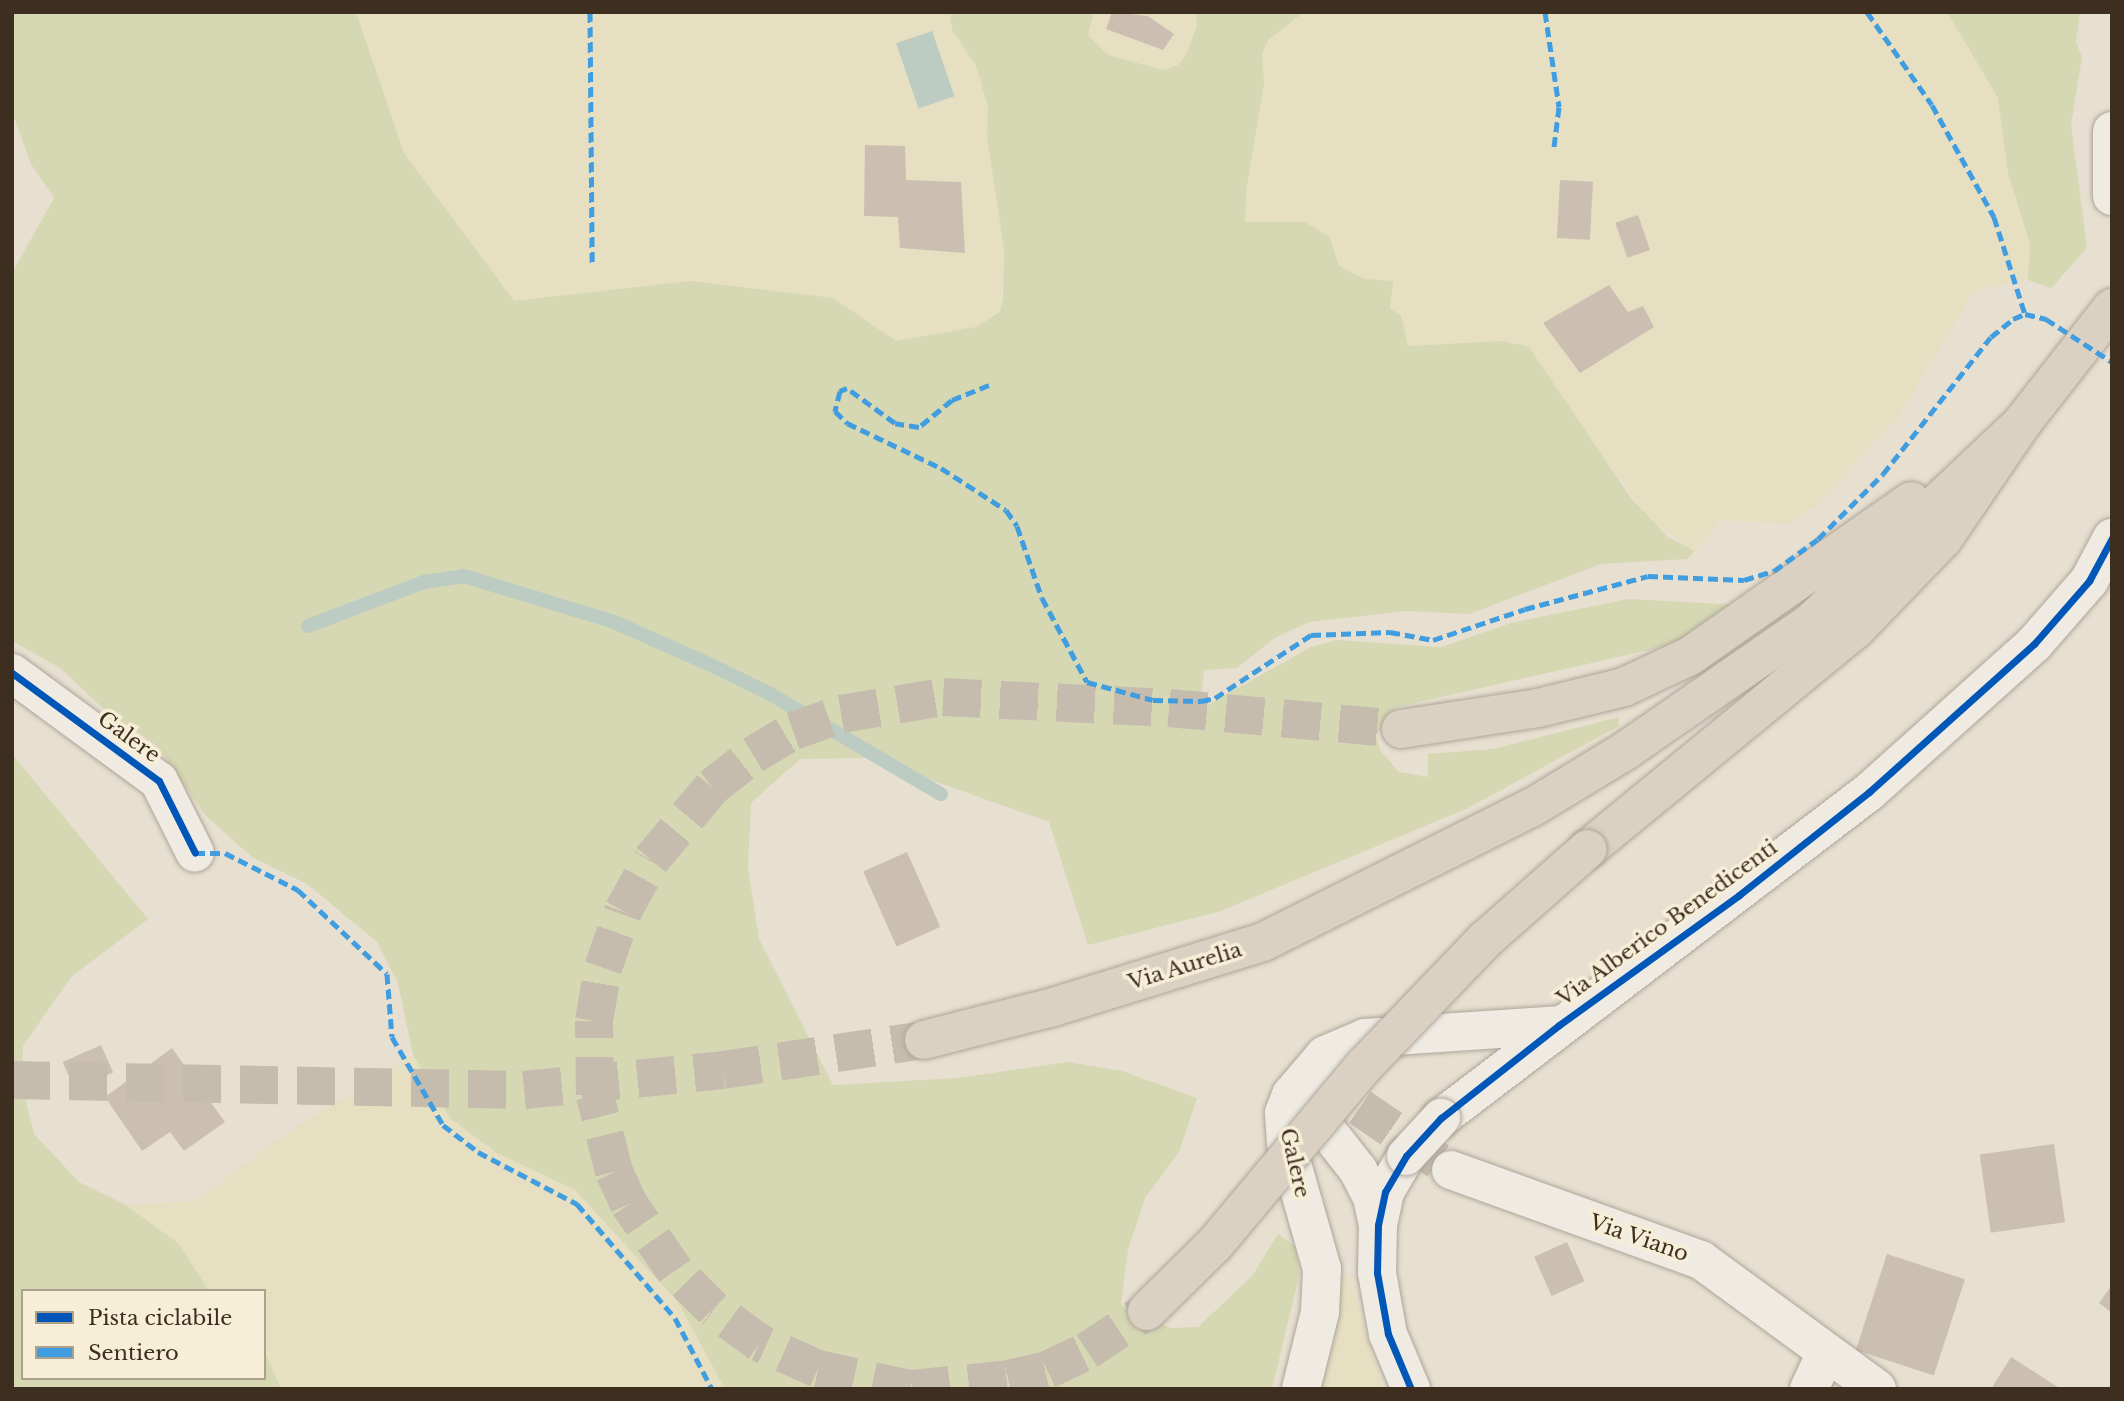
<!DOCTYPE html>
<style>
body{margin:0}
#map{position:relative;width:2124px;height:1401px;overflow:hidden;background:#e7e0d1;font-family:"Libre Baskerville",serif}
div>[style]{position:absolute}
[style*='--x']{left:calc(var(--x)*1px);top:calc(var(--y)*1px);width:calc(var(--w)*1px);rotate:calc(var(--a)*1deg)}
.farmland>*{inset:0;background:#e6dfc2}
.green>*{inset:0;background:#d6d7b3}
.water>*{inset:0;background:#bcccc2;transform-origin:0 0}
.stream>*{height:14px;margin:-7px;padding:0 7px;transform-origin:7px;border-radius:7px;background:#bcccc2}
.building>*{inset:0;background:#cbbfb2;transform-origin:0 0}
.minor-tunnel>*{height:38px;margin-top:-19px;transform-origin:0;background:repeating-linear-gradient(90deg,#c5bcae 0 38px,transparent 0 57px)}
.highway-tunnel>*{height:38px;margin-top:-19px;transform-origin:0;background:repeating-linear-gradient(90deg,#c5bcae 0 38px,transparent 0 57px)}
.roads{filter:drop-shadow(0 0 2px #ada599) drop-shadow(0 0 2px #ada599)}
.minor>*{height:38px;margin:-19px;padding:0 19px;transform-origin:19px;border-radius:19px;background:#efebe3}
.highway>*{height:38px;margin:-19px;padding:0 19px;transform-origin:19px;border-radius:19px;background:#dad1c2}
.bridges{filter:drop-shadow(0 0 2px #ada599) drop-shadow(0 0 2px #ada599)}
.minor-bridge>*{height:38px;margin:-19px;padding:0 19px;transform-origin:19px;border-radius:19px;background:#efebe3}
.highway-bridge>*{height:38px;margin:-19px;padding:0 19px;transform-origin:19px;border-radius:19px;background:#dad1c2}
.quiet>*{height:5px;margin-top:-2.5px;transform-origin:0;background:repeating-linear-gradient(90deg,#3f9de0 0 10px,transparent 0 15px)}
.cycleway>*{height:7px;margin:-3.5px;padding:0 3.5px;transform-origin:3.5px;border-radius:3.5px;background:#0057b8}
span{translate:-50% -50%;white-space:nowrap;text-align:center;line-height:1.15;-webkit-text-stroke:7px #f7eed8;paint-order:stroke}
.street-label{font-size:21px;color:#3d2e20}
.frame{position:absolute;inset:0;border:14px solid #3d2e20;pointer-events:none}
.legend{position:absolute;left:21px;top:1289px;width:245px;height:91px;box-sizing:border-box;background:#f7eed8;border:2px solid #ada18e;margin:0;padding:9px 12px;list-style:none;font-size:21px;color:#3d2e20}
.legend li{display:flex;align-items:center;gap:14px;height:35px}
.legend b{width:35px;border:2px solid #ada18e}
</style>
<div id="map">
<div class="farmland">
<div style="clip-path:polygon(356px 12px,957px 12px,950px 16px,952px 30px,976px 66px,989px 107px,987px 137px,1004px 249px,1000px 312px,976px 327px,896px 341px,833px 298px,587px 294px,514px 302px,404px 153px)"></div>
<div style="clip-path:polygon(1095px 12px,1196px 12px,1197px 25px,1187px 53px,1178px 65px,1163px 70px,1108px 55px,1088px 35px)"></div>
<div style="clip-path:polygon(1304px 12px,1947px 12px,1998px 98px,2008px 172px,2030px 244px,2028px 280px,1975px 290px,1899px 416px,1819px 502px,1791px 524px,1720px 520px,1695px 551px,1652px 522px,1517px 342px,1408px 346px,1401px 315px,1390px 310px,1393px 281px,1365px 279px,1339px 266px,1330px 237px,1305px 222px,1245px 222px,1246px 192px,1264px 83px,1262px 53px,1269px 39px)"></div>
<div style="clip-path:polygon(413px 1055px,450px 1118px,497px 1153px,575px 1190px,678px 1302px,725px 1389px,281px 1389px,264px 1350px,264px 1291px,209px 1291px,179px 1244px,126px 1205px,195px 1201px,282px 1136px)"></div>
<div style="clip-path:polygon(1333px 1272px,1349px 1278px,1384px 1389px,1314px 1389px)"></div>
</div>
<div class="green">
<div style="clip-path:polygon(12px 12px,356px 12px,404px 153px,514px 301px,690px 281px,833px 298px,896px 341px,976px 327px,1000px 312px,1003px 297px,1004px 249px,987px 137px,988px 107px,976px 66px,952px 30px,950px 16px,957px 12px,1094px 12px,1088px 35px,1108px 55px,1163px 70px,1178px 65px,1187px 53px,1197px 25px,1196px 12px,1304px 12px,1269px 39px,1262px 53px,1264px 83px,1246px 192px,1245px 222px,1305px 222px,1330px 237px,1339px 266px,1365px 279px,1393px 281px,1390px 309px,1401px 315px,1408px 346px,1502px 341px,1529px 347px,1630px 497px,1668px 537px,1695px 551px,1687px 559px,1601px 564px,1469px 614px,1406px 611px,1309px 622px,1275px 638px,1237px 668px,1204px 670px,1200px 709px,1311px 647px,1336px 640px,1441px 647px,1511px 623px,1629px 599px,1740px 605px,1710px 626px,1667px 646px,1397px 707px,1376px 735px,1380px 750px,1399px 772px,1428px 777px,1428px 754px,1493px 749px,1619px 717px,1619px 726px,1466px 809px,1218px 912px,1088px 945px,1049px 822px,870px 758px,800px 759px,751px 803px,748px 868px,759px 939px,833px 1085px,957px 1078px,1068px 1062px,1122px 1071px,1197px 1098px,1179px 1152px,1145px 1198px,1128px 1250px,1121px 1305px,1171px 1328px,1198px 1327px,1252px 1276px,1278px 1234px,1296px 1247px,1299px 1276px,1272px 1389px,725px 1389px,678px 1302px,575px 1190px,497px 1153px,450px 1118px,413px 1055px,398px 983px,377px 942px,307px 884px,252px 857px,206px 816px,156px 745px,107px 712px,60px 668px,12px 641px,12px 273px,54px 198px,31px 164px,12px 112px)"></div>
<div style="clip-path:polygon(1947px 12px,2080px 12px,2076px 42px,2082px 57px,2071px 125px,2087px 248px,2051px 288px,2028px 280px,2030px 244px,2008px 172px,1998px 98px)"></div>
<div style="clip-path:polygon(12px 754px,148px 919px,71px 977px,23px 1046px,22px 1085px,34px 1134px,79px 1182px,126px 1205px,179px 1244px,209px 1291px,23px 1291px,23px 1378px,264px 1378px,264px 1350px,281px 1389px,12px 1389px)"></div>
</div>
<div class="water">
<div style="left:932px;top:31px;width:69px;height:38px;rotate:71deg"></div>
</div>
<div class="stream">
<div style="--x:308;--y:626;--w:124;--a:-20.8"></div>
<div style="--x:424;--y:582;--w:40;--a:-8.5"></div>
<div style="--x:464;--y:576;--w:157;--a:17"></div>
<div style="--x:614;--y:622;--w:104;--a:23.9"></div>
<div style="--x:709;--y:664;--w:70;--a:26.2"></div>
<div style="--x:772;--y:695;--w:196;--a:30.4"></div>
</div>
<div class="building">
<div style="clip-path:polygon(1112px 12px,1148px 16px,1174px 34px,1163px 50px,1106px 29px)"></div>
<div style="clip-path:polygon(865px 145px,905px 146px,906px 180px,961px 182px,965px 253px,900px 248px,898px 217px,864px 216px)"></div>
<div style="left:1560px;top:180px;width:33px;height:58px;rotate:3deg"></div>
<div style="left:1638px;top:215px;width:37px;height:24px;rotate:71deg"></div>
<div style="clip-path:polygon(1609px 285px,1628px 312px,1643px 306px,1654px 327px,1580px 373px,1543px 323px)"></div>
<div style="left:907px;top:852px;width:82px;height:48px;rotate:66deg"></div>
<div style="left:101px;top:1045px;width:30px;height:42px;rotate:66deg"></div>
<div style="clip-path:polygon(172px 1048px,225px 1122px,184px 1151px,170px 1132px,142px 1151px,105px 1097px)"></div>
<div style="left:2054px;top:1144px;width:79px;height:75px;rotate:82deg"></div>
<div style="left:1567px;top:1242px;width:43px;height:36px;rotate:66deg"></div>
<div style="left:1887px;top:1254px;width:82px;height:101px;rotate:18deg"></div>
<div style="clip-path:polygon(2112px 1285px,2112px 1313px,2099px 1303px)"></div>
<div style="clip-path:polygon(2011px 1357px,2061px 1389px,1991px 1389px)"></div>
</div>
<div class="minor-tunnel">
<div style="--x:1313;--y:1075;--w:168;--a:34.5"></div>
</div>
<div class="highway-tunnel">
<div style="--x:12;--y:1080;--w:512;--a:1.12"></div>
<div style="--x:524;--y:1090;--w:200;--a:-5.7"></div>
<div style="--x:723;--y:1070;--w:203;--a:-8.5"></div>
<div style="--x:910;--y:1389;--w:94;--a:-167.7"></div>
<div style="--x:818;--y:1369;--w:64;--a:-155.9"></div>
<div style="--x:760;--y:1343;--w:58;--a:-144.1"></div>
<div style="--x:713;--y:1309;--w:54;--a:-135"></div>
<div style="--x:675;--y:1271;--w:81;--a:-124.5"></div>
<div style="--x:629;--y:1204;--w:35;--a:-115"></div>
<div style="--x:614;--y:1172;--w:79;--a:-103.9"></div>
<div style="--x:595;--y:1095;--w:74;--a:-90.8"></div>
<div style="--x:594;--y:1021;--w:54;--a:-80.4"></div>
<div style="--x:603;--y:968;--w:60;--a:-70.7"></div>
<div style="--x:623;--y:911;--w:58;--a:-61.2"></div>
<div style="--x:651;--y:860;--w:95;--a:-50.1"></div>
<div style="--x:712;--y:787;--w:52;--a:-38"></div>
<div style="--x:753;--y:755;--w:47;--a:-31"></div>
<div style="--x:793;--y:731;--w:51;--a:-19.5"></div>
<div style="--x:841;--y:714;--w:103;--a:-9.5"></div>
<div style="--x:943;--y:697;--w:226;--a:2.8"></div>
<div style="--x:1169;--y:708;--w:233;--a:5.2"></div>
<div style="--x:912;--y:1389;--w:97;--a:-5.9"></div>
<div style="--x:1008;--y:1379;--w:40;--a:-13"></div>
<div style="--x:1047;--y:1370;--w:44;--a:-25.4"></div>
<div style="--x:1087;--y:1351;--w:72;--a:-33.7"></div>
</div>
<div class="roads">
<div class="minor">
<div style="--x:2112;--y:131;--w:65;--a:90"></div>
<div style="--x:12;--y:673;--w:182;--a:36.3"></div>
<div style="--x:159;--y:781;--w:80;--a:63.4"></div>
<div style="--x:1291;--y:1095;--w:52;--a:-49.6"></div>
<div style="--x:1325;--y:1055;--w:43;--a:-23"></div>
<div style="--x:1365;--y:1038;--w:194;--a:-3.8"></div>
<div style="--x:1441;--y:1118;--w:538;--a:-37.3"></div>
<div style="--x:1869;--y:792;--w:222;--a:-41.9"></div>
<div style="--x:2034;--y:644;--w:84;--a:-48.9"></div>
<div style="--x:2089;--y:581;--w:49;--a:-61.9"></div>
<div style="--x:1406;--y:1156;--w:42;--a:120.3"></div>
<div style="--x:1385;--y:1192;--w:34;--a:102"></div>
<div style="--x:1378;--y:1225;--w:48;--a:91.2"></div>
<div style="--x:1377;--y:1273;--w:62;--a:79.8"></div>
<div style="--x:1388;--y:1334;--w:60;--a:67.3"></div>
<div style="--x:1451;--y:1170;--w:266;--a:19.8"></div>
<div style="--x:1701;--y:1260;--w:218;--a:36.2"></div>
<div style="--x:1301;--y:1389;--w:79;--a:-76.1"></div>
<div style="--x:1320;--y:1312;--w:43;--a:-87.3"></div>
<div style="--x:1322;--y:1269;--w:131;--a:-105.9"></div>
<div style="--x:1286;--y:1143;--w:30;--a:-94"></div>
<div style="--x:1284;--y:1113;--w:19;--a:-69"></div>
<div style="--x:1291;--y:1095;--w:24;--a:36"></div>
<div style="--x:1310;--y:1109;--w:78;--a:51.8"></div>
<div style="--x:1358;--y:1170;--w:30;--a:63"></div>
<div style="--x:1372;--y:1197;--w:29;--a:78"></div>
<div style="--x:1809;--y:1389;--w:40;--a:-65"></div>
</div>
<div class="highway">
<div style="--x:1401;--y:729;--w:139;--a:-8.7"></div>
<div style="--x:1538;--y:708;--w:89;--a:-13.7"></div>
<div style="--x:1624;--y:687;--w:73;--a:-25.2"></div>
<div style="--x:1690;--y:656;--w:270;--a:-35"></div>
<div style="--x:1588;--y:849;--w:347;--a:-39.4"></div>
<div style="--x:1856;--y:629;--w:125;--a:-46"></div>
<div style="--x:1943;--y:539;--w:140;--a:-55.7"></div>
<div style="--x:2022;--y:423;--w:146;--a:-52"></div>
<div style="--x:924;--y:1040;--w:130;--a:-14.3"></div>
<div style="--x:1050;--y:1008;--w:223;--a:-17.2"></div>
<div style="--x:1263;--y:942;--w:302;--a:-26.6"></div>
<div style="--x:1533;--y:807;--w:108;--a:-31.3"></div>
<div style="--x:1625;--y:751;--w:225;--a:-34.7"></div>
<div style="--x:1810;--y:623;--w:291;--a:-43.3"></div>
</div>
</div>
<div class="bridges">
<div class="minor-bridge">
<div style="--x:1406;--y:1156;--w:52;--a:-47.4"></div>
</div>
<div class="highway-bridge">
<div style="--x:1147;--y:1311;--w:95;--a:-44.6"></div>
<div style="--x:1215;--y:1244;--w:232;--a:-50.1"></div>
<div style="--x:1364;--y:1066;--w:175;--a:-46.2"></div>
<div style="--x:1485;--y:940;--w:137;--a:-41.5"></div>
</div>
</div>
<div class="quiet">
<div style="--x:590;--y:12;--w:254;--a:89.5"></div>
<div style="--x:1545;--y:12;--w:96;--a:81.6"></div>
<div style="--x:1559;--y:107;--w:40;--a:97.1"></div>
<div style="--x:1867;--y:12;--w:113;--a:55"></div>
<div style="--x:1932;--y:105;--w:128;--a:61"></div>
<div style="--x:1994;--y:217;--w:102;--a:72.3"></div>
<div style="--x:989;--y:385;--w:40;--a:158"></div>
<div style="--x:952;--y:400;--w:43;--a:140.7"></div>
<div style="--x:919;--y:427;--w:24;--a:-171"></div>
<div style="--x:895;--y:423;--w:59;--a:-143.9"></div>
<div style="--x:847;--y:388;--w:8;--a:157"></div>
<div style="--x:840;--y:391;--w:21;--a:104"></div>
<div style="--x:835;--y:411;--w:17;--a:45"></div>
<div style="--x:847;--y:423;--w:104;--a:25.6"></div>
<div style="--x:941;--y:468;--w:77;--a:32.9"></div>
<div style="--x:1006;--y:510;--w:19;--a:55"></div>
<div style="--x:1017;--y:526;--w:76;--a:70.9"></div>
<div style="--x:1042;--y:598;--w:95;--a:61.8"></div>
<div style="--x:1087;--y:682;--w:68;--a:15.3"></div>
<div style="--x:1153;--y:700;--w:48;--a:1.2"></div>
<div style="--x:1201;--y:701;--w:14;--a:-12"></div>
<div style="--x:1215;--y:698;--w:115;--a:-33.3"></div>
<div style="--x:1311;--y:635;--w:79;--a:-2.2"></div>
<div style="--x:1390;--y:632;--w:44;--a:10.5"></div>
<div style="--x:1433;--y:640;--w:97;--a:-18.6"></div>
<div style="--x:1525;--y:609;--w:127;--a:-15"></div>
<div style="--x:1648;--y:576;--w:96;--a:2.4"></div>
<div style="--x:1744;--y:580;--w:31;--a:-17"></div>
<div style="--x:1774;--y:571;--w:54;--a:-36"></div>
<div style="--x:1818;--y:539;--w:92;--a:-45"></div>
<div style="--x:1883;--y:474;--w:174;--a:-51.8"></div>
<div style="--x:1991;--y:337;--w:28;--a:-39"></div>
<div style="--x:2013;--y:319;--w:13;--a:-23"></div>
<div style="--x:2025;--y:314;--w:22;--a:13"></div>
<div style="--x:2046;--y:319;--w:79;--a:33.1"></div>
<div style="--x:195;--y:853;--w:30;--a:0"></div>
<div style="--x:225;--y:853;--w:82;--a:26.9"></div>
<div style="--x:298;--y:890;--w:122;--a:43.3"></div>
<div style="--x:387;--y:974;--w:63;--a:85.5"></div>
<div style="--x:392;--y:1037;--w:102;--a:59.9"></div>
<div style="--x:443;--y:1125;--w:44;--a:37.6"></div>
<div style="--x:478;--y:1152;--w:112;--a:27.7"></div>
<div style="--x:577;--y:1204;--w:150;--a:49.3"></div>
<div style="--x:675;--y:1318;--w:80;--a:62.5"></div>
</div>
<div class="cycleway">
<div style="--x:12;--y:673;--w:182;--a:36.3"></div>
<div style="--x:159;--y:781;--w:80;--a:63.4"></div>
<div style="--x:1411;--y:1389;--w:60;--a:-112.7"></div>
<div style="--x:1388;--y:1334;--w:62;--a:-100.2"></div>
<div style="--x:1377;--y:1273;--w:48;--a:-88.8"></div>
<div style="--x:1378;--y:1225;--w:34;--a:-78"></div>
<div style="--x:1385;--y:1192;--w:42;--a:-59.7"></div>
<div style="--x:1406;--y:1156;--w:52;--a:-47.4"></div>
<div style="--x:1441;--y:1118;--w:150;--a:-38.2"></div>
<div style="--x:1559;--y:1025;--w:222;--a:-35.8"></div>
<div style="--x:1739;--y:895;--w:166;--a:-38.4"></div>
<div style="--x:1869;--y:792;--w:222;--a:-41.9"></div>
<div style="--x:2034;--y:644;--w:84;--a:-48.9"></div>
<div style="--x:2089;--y:581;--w:49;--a:-61.9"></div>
</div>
<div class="street-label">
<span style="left:129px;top:737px;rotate:36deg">Galere</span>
<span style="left:1667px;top:923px;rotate:-36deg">Via Alberico Benedicenti</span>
<span style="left:1185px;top:966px;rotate:-17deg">Via Aurelia</span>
<span style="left:1295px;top:1163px;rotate:77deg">Galere</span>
<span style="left:1639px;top:1238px;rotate:19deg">Via Viano</span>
</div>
<div class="frame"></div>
<ul class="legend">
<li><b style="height:9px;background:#0057b8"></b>Pista ciclabile</li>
<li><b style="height:9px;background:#3f9de0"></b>Sentiero</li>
</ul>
</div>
